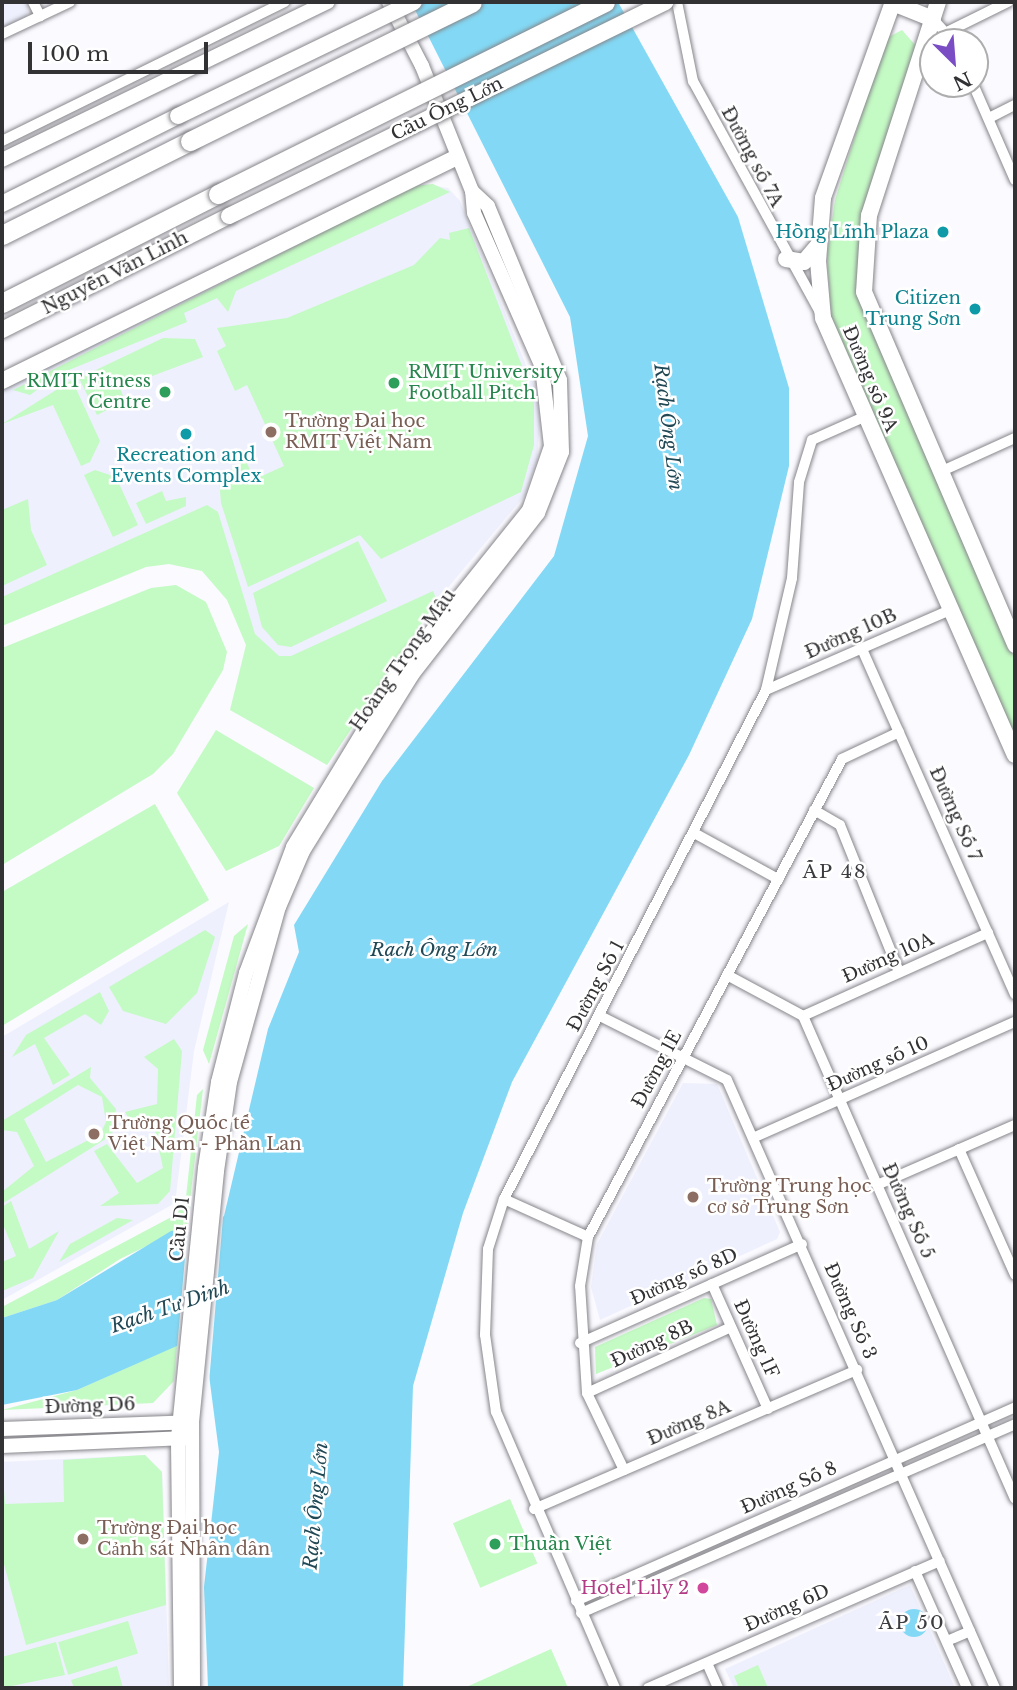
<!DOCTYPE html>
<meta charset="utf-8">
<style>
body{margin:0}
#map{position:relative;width:1017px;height:1690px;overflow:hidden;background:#fafaff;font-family:"Libre Baskerville",serif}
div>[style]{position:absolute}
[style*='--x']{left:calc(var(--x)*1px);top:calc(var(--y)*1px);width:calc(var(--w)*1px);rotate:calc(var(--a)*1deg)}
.built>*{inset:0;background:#eef0fd}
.green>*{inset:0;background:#c4fac4;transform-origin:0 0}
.water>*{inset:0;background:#83d9f5}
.round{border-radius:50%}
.pier>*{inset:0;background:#fafaff}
.roads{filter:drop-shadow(0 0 2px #86868b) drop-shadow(0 0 2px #86868b)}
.street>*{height:10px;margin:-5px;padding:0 5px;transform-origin:5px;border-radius:5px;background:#fff}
.secondary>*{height:14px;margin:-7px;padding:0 7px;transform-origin:7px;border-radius:7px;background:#fff}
.primary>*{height:16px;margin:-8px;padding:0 8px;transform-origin:8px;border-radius:8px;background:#fff}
.highway>*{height:19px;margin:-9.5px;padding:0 9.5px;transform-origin:9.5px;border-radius:9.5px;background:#fff}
.bridges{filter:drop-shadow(0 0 2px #86868b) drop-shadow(0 0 2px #86868b)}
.primary-bridge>*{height:16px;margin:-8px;padding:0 8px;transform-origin:8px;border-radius:8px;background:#fff}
.highway-bridge>*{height:19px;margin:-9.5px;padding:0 9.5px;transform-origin:9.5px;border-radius:9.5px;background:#fff}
.dots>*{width:19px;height:19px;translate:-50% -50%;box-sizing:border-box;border:4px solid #fff;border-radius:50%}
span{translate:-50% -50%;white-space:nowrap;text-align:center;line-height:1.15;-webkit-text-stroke:5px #fff;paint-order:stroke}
.street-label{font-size:18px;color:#323235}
.culture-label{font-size:18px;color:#0d838f}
.right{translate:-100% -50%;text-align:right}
.leisure-label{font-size:18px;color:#27864d}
.left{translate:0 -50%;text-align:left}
.education-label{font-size:18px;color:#785e54}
.hotel-label{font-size:18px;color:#b23c85}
.water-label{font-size:19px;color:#214855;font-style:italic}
.neighbourhood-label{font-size:19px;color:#3c3d41;letter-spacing:2px}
.frame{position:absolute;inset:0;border:4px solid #323235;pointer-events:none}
.north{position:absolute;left:919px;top:28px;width:70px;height:70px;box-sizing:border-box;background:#fff;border:2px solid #adadae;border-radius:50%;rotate:155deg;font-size:19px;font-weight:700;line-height:28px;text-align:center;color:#323235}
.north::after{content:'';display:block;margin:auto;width:24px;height:32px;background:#7a4dc5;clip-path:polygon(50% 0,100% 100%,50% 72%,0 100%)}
.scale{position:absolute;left:28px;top:42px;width:180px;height:32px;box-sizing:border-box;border:4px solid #323235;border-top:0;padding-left:9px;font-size:21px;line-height:24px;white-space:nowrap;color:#323235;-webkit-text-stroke:5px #fff;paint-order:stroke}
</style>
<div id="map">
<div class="built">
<div style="clip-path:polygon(2px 2px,28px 2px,27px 19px,2px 31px)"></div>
<div style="clip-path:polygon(418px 183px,448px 188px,460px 201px,538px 395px,540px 420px,537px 460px,525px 495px,437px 601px,297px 667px,255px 643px,214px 520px,2px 606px,2px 390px)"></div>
<div style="clip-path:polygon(229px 902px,194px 1051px,175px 1203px,2px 1300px,2px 1037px)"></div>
<div style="clip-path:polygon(683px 1083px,717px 1084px,780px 1232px,777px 1239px,600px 1320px,591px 1287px,597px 1244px)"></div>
<div style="clip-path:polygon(145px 1455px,162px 1472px,169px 1688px,2px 1688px,2px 1462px)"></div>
<div style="clip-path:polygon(910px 1585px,955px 1688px,734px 1688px,725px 1669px)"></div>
</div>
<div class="green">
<div style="clip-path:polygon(902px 30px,917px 47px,864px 215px,858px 292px,1015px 660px,1015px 746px,831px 316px,827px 255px,835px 200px,885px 39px)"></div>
<div style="clip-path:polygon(433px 184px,450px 192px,236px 291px,228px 312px,217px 298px,184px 313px,187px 322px,59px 374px,30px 395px,13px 390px,413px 186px)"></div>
<div style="clip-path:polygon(469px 228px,534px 397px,534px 445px,521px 492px,381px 559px,360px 535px,248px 587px,221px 503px,219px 478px,245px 460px,255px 479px,284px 466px,247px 385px,235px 391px,217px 351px,226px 346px,217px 328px,287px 318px,414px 265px,440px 238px,450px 240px,449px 233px)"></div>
<div style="clip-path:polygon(163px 338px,195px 339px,203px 357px,120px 388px,125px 401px,97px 415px,79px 378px)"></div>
<div style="clip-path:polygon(72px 380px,100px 441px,90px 462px,81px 466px,53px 405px,2px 424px)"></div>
<div style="clip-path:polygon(95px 470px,116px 477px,138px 525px,113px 537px,84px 475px)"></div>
<div style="clip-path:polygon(162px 491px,166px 501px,186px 497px,186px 506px,146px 524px,136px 503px)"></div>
<div style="clip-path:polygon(28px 499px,31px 530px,47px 565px,2px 586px,2px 510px)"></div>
<div style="clip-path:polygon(207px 505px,218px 512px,255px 634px,279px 656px,291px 656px,433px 591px,437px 601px,327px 765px,230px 710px,246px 645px,227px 600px,202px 571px,169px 564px,146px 567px,2px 626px,2px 597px)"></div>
<div style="clip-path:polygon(358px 541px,387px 601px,291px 647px,278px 645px,262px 627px,253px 593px)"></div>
<div style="clip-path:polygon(176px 585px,206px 602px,227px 652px,223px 670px,173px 754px,153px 774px,2px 865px,2px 648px,151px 588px)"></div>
<div style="clip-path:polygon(216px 730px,314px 788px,279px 846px,226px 871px,177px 793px)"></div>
<div style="clip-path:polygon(155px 804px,209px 900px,2px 1026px,2px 892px)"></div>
<div style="clip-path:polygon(248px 924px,209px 1064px,203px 1050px,234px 936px)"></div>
<div style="clip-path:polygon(205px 930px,215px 937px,197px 993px,166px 1024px,123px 1011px,109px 987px)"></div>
<div style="clip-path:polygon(100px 992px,109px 1011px,101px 1025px,85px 1014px,44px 1038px,70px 1075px,53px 1085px,35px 1044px,12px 1057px,26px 1035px)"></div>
<div style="clip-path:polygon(174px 1039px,182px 1051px,170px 1191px,158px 1204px,100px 1206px,119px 1193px,94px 1151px,107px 1144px,137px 1183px,163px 1168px,154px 1126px,132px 1124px,125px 1112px,157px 1104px,158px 1069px,144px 1057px)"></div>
<div style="clip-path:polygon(evenodd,91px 1067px,90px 1078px,116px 1109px,112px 1135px,2px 1204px,2px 1192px,34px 1166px,17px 1132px,2px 1130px,2px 1121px,91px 1067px,78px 1085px,102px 1097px,106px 1122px,100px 1134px,46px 1162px,24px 1119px,78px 1085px)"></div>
<div style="clip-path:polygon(203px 1089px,187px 1226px,120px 1259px,57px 1300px,2px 1318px,2px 1307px,177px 1214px,186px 1197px,197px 1095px)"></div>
<div style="clip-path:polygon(11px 1201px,29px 1249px,59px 1231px,33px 1278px,2px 1291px,2px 1262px,16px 1256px,2px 1222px,2px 1207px)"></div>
<div style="clip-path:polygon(117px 1218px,133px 1220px,59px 1262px,70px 1244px)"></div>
<div style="clip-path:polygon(704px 1298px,711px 1299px,717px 1325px,596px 1374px,595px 1347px)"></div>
<div style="clip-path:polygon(177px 1345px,174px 1381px,153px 1403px,2px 1410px,77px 1390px)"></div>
<div style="clip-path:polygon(145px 1455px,162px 1472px,166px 1605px,26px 1645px,2px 1557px,2px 1462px,5px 1504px,64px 1502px,63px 1460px)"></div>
<div style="left:510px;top:1499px;width:70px;height:62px;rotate:67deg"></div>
<div style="left:128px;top:1621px;width:34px;height:73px;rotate:73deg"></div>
<div style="clip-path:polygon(56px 1642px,65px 1675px,2px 1688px,2px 1657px)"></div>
<div style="clip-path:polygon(551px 1649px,568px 1688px,464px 1688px)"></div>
<div style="clip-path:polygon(758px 1665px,768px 1688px,739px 1688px,734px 1676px)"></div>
<div style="clip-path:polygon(117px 1666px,123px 1688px,74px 1688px,71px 1680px)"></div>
</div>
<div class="water">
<div style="clip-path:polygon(411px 2px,618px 2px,738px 217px,789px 388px,789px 466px,752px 619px,689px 755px,512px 1082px,463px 1213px,413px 1386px,403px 1688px,208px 1688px,204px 1587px,219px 1452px,207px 1360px,195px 1338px,77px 1390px,2px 1405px,2px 1318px,57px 1300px,171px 1231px,213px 1225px,224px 1216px,268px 1029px,299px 952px,294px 925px,382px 781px,554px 556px,588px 436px,570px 317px)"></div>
<div class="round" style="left:900px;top:1609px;width:28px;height:28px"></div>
</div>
<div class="pier">
<div style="clip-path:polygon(225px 1194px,209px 1383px,207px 1383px,194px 1342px,177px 1349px,188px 1223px,212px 1222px)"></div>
</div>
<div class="roads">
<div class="street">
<div style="--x:33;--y:2;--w:16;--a:63"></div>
<div style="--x:677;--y:2;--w:81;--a:78.6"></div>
<div style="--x:693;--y:81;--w:266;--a:61.2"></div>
<div style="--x:933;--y:19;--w:31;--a:48"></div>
<div style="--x:949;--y:31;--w:66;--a:-26.2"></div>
<div style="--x:2;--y:34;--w:75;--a:-25.2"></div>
<div style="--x:973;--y:84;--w:105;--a:66.4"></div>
<div style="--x:989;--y:118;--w:29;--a:-27"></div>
<div style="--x:2;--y:141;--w:315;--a:-26.2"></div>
<div style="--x:940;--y:472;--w:82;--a:-24.4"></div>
<div style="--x:862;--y:649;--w:378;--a:66.1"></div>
<div style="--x:766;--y:690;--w:201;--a:-23.5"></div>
<div style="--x:814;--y:810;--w:30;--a:30"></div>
<div style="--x:840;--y:825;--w:158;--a:68.1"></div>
<div style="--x:696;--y:834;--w:94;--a:28.8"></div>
<div style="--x:727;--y:975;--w:86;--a:28.3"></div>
<div style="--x:803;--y:1016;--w:527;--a:66.3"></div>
<div style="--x:600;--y:1016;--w:142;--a:26.7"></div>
<div style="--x:727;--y:1080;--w:664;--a:66.21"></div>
<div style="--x:803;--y:1016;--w:203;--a:-24.2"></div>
<div style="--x:755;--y:1137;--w:284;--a:-23.9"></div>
<div style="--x:959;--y:1149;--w:138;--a:66"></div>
<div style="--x:877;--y:1185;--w:150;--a:-23.5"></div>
<div style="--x:504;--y:1199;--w:92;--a:24.3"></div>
<div style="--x:712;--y:1284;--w:137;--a:65.9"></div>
<div style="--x:580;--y:1343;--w:243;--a:-24"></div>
<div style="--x:587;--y:1393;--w:158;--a:-24.6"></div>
<div style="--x:624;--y:1470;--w:85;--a:-115.7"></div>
<div style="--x:587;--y:1393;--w:107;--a:-93.7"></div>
<div style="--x:580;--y:1286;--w:50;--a:-80.7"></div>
<div style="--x:588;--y:1237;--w:541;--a:-62.01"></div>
<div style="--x:842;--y:759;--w:63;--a:-25.3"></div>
<div style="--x:534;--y:1509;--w:352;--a:-23.3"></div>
<div style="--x:915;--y:1571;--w:128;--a:66"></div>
<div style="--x:576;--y:1601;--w:480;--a:-23.8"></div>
<div style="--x:581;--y:1613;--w:473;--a:-23.5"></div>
<div style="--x:947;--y:1641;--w:25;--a:-23"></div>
<div style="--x:707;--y:1663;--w:27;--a:66"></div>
<div style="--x:615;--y:1688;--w:301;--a:-113.3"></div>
<div style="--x:496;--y:1412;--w:78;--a:-98.1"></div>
<div style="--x:485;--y:1335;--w:86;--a:-88"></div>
<div style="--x:488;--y:1249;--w:52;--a:-72.3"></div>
<div style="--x:504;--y:1199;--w:572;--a:-62.76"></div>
<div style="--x:766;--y:690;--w:115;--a:-76.9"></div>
<div style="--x:792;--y:578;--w:96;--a:-85.8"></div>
<div style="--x:799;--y:482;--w:44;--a:-72.8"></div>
<div style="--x:812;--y:440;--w:57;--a:-23.9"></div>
<div style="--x:648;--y:1688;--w:318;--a:-23.5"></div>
</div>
<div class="secondary">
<div style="--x:2;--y:160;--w:362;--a:-25.9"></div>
<div style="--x:2;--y:1429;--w:187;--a:-2.1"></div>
<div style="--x:2;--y:1446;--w:184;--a:-2.5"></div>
<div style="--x:181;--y:1688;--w:250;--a:-90.7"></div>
<div style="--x:178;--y:1438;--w:271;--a:-84.3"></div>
<div style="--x:205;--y:1168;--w:87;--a:-81.4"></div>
<div style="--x:218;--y:1082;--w:113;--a:-75.6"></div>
<div style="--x:246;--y:973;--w:134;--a:-69.5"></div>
<div style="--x:293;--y:847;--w:206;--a:-58.7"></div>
<div style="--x:400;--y:671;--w:206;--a:-51.3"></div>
<div style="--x:529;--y:510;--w:68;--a:-71"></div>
<div style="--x:551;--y:446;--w:80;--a:-96.5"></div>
<div style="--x:542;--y:367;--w:168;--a:-113.8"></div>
<div style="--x:474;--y:213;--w:22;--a:-95"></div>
<div style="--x:472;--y:191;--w:135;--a:-111.8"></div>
<div style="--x:422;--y:66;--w:72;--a:-117.3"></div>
<div style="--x:193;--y:1688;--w:266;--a:-90.2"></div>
<div style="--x:192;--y:1422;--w:252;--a:-84.3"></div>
<div style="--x:217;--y:1171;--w:90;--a:-81.7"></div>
<div style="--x:230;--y:1082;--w:182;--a:-74.4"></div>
<div style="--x:279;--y:907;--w:61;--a:-66.8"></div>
<div style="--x:303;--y:851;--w:207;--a:-58.2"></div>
<div style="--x:412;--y:675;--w:205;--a:-52.1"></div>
<div style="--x:538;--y:513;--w:66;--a:-68.5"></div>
<div style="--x:562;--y:452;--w:72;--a:-91.6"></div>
<div style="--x:560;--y:380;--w:188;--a:-112.5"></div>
<div style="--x:488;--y:206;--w:22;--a:-137"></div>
</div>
<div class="primary">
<div style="--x:893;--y:2;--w:208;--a:109.7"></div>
<div style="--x:823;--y:198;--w:63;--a:94.5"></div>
<div style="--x:818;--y:261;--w:57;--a:85"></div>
<div style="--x:823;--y:318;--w:477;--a:66.3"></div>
<div style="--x:938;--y:2;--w:224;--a:107.9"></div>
<div style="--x:869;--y:215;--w:77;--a:93.7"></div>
<div style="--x:864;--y:292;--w:384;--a:66.8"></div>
<div style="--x:893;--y:3;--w:43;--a:21.8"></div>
<div style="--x:2;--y:204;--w:197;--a:-26.6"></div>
<div style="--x:786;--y:259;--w:18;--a:9"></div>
<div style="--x:804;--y:262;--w:23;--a:-50"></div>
<div style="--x:2;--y:330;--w:254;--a:-26.7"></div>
<div style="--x:2;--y:381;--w:507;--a:-26.21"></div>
</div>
<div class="highway">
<div style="--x:2;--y:235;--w:210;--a:-26.6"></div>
<div style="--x:2;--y:303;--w:242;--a:-26.8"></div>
</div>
</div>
<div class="bridges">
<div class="primary-bridge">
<div style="--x:178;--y:116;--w:262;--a:-25.8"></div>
<div style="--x:229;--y:216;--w:486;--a:-26.1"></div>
</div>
<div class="highway-bridge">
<div style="--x:190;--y:141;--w:314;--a:-26.2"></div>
<div style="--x:218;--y:194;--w:432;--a:-26.4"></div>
</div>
</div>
<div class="dots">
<div style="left:943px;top:232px;background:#0f9aa8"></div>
<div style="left:975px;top:309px;background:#0f9aa8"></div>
<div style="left:394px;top:383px;background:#2e9e5b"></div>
<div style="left:165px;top:392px;background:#2e9e5b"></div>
<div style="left:271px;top:432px;background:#8d6e63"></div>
<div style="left:186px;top:434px;background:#0f9aa8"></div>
<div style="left:94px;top:1134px;background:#8d6e63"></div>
<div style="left:693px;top:1197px;background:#8d6e63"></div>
<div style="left:83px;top:1539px;background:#8d6e63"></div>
<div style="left:495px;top:1544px;background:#2e9e5b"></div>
<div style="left:703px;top:1588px;background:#d1479c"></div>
</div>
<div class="street-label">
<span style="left:447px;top:109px;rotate:-26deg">Cầu Ông Lớn</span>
<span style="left:752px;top:157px;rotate:62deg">Đường số 7A</span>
<span style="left:115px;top:273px;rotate:-27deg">Nguyễn Văn Linh</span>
<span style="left:870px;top:379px;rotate:67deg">Đường số 9A</span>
<span style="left:851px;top:634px;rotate:-24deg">Đường 10B</span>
<span style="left:403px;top:660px;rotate:-55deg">Hoàng Trọng Mậu</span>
<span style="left:955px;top:814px;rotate:66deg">Đường Số 7</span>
<span style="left:888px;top:958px;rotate:-24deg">Đường 10A</span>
<span style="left:596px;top:986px;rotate:-62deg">Đường Số 1</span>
<span style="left:878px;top:1064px;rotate:-24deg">Đường số 10</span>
<span style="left:657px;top:1069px;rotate:-62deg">Đường 1E</span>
<span style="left:908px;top:1211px;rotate:66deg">Đường Số 5</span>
<span style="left:180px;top:1229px;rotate:-84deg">Cầu D1</span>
<span style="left:684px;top:1277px;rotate:-24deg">Đường số 8D</span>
<span style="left:850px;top:1311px;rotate:66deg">Đường Số 3</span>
<span style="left:756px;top:1339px;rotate:66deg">Đường 1F</span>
<span style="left:652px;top:1344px;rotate:-25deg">Đường 8B</span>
<span style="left:90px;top:1406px;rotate:-2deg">Đường D6</span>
<span style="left:689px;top:1423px;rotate:-23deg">Đường 8A</span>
<span style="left:789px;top:1488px;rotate:-24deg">Đường Số 8</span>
<span style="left:787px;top:1608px;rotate:-24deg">Đường 6D</span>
</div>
<div class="culture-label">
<span class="right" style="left:929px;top:232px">Hồng Lĩnh Plaza</span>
<span class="right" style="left:961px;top:309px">Citizen<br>Trung Sơn</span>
<span style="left:186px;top:466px">Recreation and<br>Events Complex</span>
</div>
<div class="leisure-label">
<span class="left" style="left:408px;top:383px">RMIT University<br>Football Pitch</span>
<span class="right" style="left:151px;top:392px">RMIT Fitness<br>Centre</span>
<span class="left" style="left:509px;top:1544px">Thuần Việt</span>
</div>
<div class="education-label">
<span class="left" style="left:285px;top:432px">Trường Đại học<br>RMIT Việt Nam</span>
<span class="left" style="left:108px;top:1134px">Trường Quốc tế<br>Việt Nam - Phần Lan</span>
<span class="left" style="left:707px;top:1197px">Trường Trung học<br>cơ sở Trung Sơn</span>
<span class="left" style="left:97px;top:1539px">Trường Đại học<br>Cảnh sát Nhân dân</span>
</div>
<div class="hotel-label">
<span class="right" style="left:689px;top:1588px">Hotel Lily 2</span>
</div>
<div class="water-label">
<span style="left:668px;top:427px;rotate:83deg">Rạch Ông Lớn</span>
<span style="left:434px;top:950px">Rạch Ông Lớn</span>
<span style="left:170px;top:1307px;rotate:-19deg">Rạch Tư Dinh</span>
<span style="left:316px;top:1506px;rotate:-85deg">Rạch Ông Lớn</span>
</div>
<div class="neighbourhood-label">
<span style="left:835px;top:872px">ẤP 48</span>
<span style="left:912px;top:1623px">ẤP 50</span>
</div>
<div class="frame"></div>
<div class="north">N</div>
<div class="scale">100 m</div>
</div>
